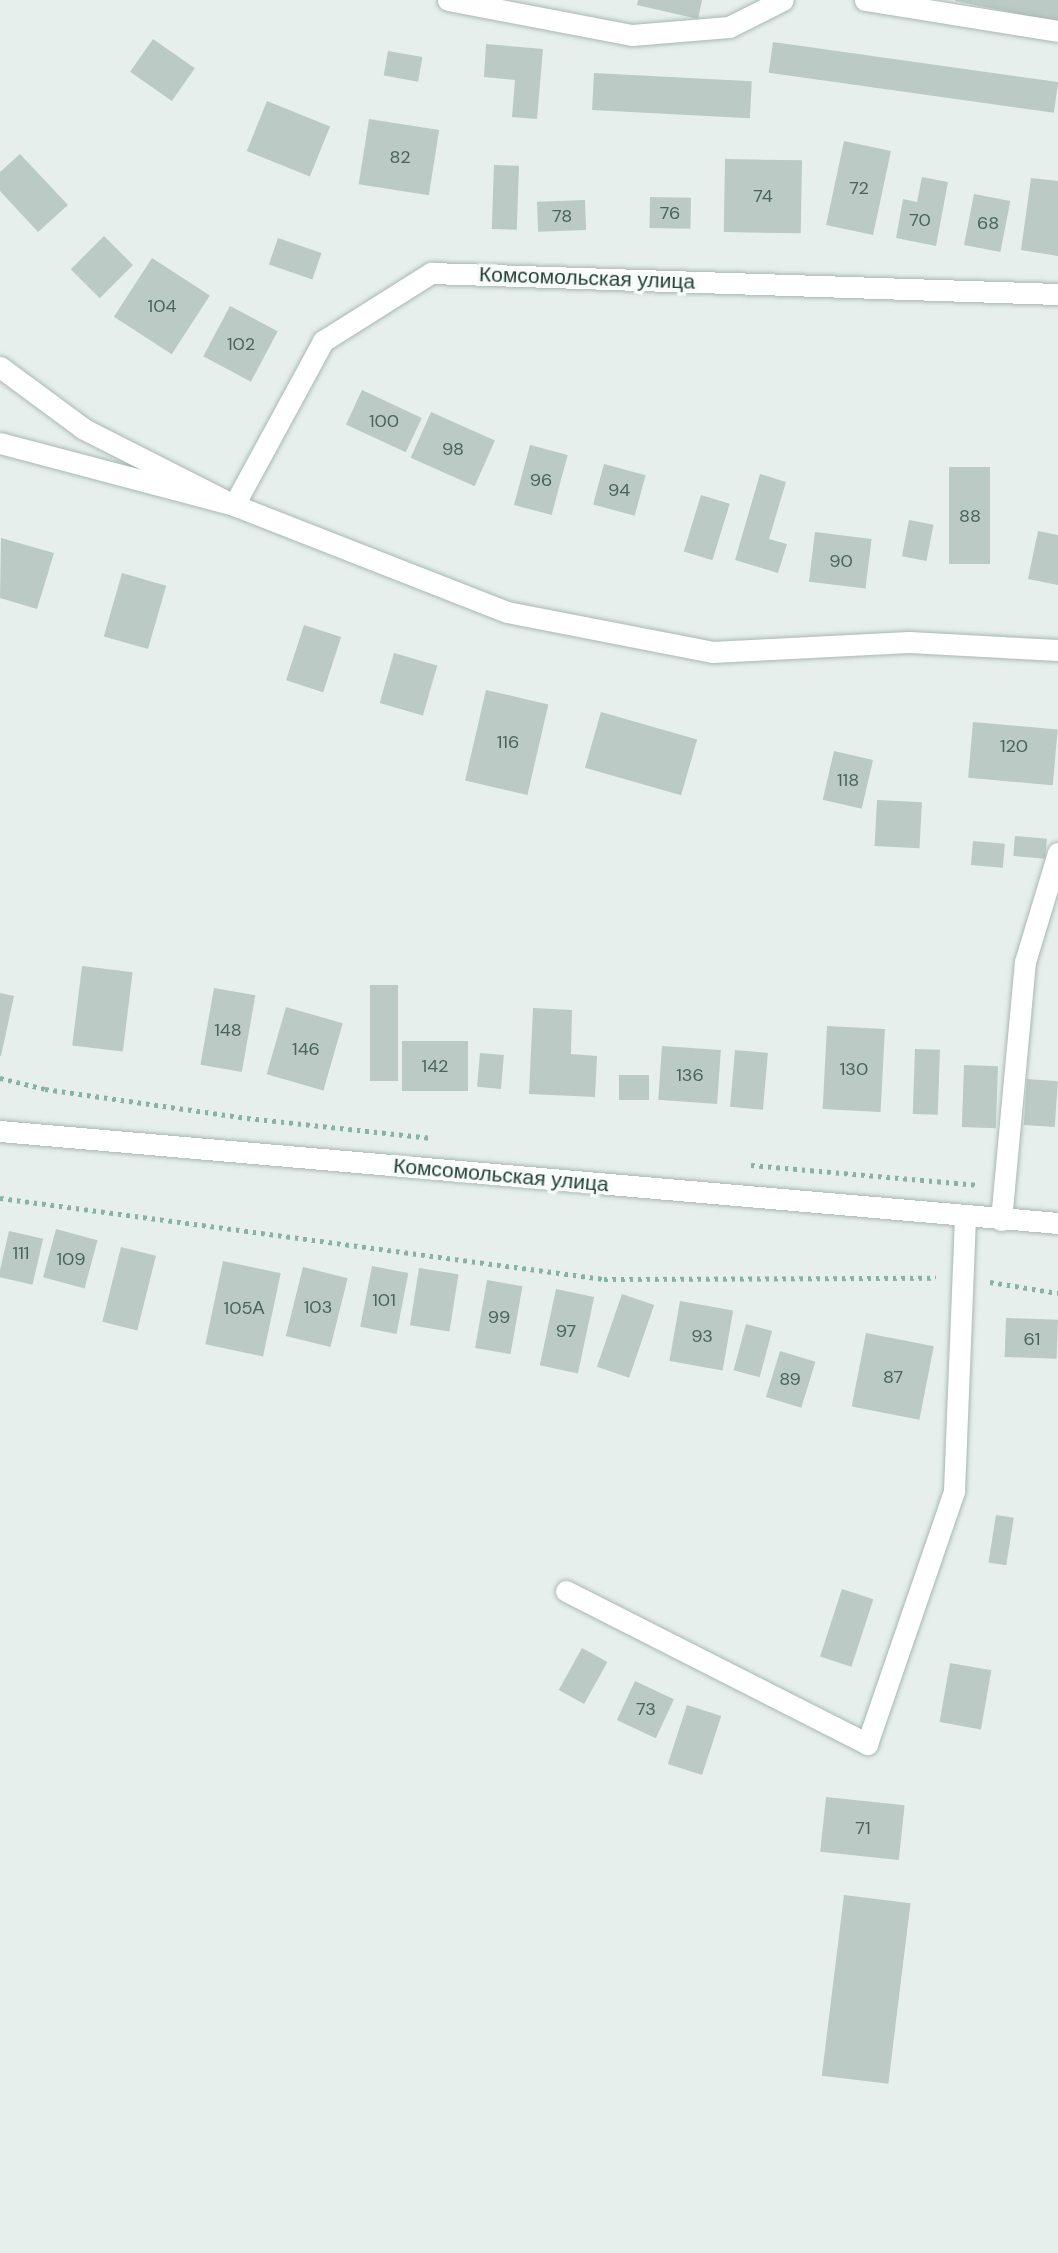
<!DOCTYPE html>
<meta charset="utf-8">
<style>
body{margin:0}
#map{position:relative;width:1058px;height:2253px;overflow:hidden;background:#e6efeb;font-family:"DM Sans",sans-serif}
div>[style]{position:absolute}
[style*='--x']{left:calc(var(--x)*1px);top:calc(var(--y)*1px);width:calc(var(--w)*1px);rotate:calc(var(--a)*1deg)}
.building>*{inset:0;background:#bbcac4;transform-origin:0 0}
.path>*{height:4.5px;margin-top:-2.25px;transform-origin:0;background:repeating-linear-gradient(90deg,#86b3a5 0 3.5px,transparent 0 8.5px)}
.roads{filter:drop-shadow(0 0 2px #a8b8b2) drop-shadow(0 0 2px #a8b8b2)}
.street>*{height:21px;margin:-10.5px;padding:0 10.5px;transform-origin:10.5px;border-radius:10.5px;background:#fff}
span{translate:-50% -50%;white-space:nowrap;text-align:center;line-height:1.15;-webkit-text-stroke:7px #f7fbf9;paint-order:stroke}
.number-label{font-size:18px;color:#4a645c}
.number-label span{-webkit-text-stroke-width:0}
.street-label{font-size:21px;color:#24423a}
</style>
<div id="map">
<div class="building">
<div style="clip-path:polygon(638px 0,702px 0,698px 19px,637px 5px)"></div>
<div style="clip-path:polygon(955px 0,1058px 0,1058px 22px,955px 1px)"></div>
<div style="left:153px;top:39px;width:51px;height:40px;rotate:35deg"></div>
<div style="left:773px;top:42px;width:288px;height:31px;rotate:8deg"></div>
<div style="clip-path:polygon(486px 44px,543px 49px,537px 119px,512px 117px,515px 80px,484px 77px)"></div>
<div style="left:388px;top:51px;width:35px;height:25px;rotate:10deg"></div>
<div style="left:594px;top:73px;width:158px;height:37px;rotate:3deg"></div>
<div style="left:267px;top:101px;width:68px;height:54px;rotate:22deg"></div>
<div style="left:369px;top:119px;width:71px;height:66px;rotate:9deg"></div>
<div style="left:844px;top:141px;width:48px;height:86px;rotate:12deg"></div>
<div style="clip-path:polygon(20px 154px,68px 205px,38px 232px,0 191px,0 172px)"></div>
<div style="left:725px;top:159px;width:77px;height:73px;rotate:1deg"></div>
<div style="left:494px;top:165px;width:25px;height:64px;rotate:2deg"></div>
<div style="clip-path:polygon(922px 177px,948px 182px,936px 246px,896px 238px,903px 199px,917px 202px)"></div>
<div style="clip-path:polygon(1031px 178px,1058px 181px,1058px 256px,1021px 250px)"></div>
<div style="left:974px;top:194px;width:37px;height:52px;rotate:11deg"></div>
<div style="left:650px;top:197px;width:41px;height:31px;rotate:1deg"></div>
<div style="left:585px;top:200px;width:30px;height:48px;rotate:88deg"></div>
<div style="left:104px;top:236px;width:41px;height:47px;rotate:45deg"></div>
<div style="left:278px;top:238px;width:46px;height:28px;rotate:19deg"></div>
<div style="left:152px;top:258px;width:69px;height:70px;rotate:33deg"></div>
<div style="left:230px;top:306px;width:54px;height:57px;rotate:28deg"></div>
<div style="left:362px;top:390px;width:66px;height:38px;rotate:25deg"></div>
<div style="left:431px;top:412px;width:70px;height:50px;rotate:24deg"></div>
<div style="left:530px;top:445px;width:39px;height:62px;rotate:15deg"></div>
<div style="left:604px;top:464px;width:43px;height:42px;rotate:15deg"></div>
<div style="left:949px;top:467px;width:41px;height:97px"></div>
<div style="clip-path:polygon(760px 474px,786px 482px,769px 539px,787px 544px,778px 573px,735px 560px)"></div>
<div style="left:701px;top:495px;width:30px;height:59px;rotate:17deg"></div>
<div style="left:909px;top:520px;width:25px;height:37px;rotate:11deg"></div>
<div style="clip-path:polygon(1038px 531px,1058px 535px,1058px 585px,1028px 579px)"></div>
<div style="left:815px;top:532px;width:57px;height:50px;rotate:7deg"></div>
<div style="clip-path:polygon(1px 538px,54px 553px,37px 609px,0 598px)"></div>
<div style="left:122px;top:573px;width:46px;height:66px;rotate:16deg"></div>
<div style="left:304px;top:625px;width:39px;height:58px;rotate:18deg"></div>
<div style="left:394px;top:653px;width:45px;height:52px;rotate:16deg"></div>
<div style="left:486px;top:690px;width:64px;height:93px;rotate:13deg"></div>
<div style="left:601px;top:712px;width:100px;height:58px;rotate:16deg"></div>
<div style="left:973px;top:722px;width:85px;height:56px;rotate:5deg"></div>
<div style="left:834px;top:751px;width:40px;height:50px;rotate:13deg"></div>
<div style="left:877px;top:800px;width:45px;height:46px;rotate:3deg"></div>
<div style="left:1015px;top:836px;width:32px;height:20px;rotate:5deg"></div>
<div style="left:973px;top:841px;width:32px;height:24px;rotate:5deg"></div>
<div style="left:82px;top:966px;width:51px;height:80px;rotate:7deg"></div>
<div style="left:370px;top:985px;width:28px;height:96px"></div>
<div style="left:214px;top:988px;width:42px;height:78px;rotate:10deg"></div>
<div style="clip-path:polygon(0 993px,14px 996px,1px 1056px,0 1056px)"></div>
<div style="left:286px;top:1007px;width:59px;height:70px;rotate:16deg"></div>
<div style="clip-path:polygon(533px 1008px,572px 1010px,571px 1054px,597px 1056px,595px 1097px,529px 1094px)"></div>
<div style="left:827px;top:1026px;width:58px;height:83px;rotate:3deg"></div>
<div style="left:402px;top:1041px;width:66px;height:50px"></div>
<div style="left:662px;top:1046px;width:59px;height:54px;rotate:4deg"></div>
<div style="left:915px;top:1049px;width:25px;height:65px;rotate:2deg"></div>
<div style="left:735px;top:1050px;width:33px;height:57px;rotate:5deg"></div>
<div style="left:480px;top:1053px;width:24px;height:34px;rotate:5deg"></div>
<div style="left:964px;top:1065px;width:34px;height:62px;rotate:2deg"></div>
<div style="left:649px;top:1075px;width:25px;height:30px;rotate:90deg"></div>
<div style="left:1027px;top:1079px;width:31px;height:46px;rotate:4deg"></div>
<div style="left:56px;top:1229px;width:43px;height:50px;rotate:15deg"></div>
<div style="left:9px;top:1231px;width:35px;height:47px;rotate:13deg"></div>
<div style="left:121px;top:1247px;width:36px;height:77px;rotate:14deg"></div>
<div style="left:223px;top:1261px;width:59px;height:85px;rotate:12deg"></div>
<div style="left:372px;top:1266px;width:37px;height:62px;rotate:11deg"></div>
<div style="left:303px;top:1267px;width:46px;height:71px;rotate:14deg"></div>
<div style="left:419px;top:1268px;width:40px;height:58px;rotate:9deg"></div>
<div style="left:487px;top:1280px;width:36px;height:69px;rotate:10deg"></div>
<div style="left:556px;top:1289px;width:39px;height:78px;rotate:12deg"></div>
<div style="left:622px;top:1294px;width:34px;height:77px;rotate:19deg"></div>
<div style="left:680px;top:1301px;width:54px;height:61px;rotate:10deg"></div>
<div style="left:1006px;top:1318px;width:52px;height:39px;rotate:2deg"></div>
<div style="left:746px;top:1324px;width:27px;height:48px;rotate:15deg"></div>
<div style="left:866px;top:1333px;width:69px;height:75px;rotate:11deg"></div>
<div style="left:780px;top:1351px;width:37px;height:48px;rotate:17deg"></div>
<div style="left:996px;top:1515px;width:18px;height:48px;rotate:9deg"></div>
<div style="left:842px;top:1589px;width:33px;height:71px;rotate:18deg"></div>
<div style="left:582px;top:1648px;width:29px;height:48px;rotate:29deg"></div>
<div style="left:950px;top:1663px;width:42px;height:60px;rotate:10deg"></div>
<div style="left:635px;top:1681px;width:43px;height:43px;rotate:25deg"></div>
<div style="left:687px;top:1705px;width:36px;height:62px;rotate:18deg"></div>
<div style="left:826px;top:1797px;width:79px;height:55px;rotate:6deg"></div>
<div style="left:844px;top:1895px;width:67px;height:182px;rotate:7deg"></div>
</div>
<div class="path">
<div style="--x:0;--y:1078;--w:46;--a:13.7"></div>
<div style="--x:45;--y:1089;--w:204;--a:8.2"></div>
<div style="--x:247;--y:1118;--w:186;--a:6.2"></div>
<div style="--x:751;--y:1165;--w:229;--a:5"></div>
<div style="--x:0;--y:1198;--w:609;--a:7.64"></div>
<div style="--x:604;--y:1279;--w:332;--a:-0.2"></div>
<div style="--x:990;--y:1282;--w:69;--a:9.2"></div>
</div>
<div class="roads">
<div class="street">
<div style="--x:448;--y:0;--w:187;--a:10.8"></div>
<div style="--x:632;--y:35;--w:97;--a:-4.7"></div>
<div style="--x:729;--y:27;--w:60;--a:-26.6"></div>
<div style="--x:865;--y:0;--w:195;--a:9.1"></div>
<div style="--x:0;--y:367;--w:104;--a:36.4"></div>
<div style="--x:84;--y:429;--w:168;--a:26.9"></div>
<div style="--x:234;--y:505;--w:293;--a:21.4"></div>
<div style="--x:507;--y:612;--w:209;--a:11"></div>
<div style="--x:712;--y:652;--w:197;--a:-2.9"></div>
<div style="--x:909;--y:642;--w:149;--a:3.1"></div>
<div style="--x:0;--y:443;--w:242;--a:14.8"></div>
<div style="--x:234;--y:505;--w:187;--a:-61.5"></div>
<div style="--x:323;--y:341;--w:128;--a:-32.2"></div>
<div style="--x:431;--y:273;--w:627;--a:1.92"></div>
<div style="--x:0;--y:1131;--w:1062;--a:4.97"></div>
<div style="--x:1001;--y:1220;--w:259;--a:-84.7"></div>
<div style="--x:1025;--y:962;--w:114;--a:-73.2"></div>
<div style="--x:566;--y:1591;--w:338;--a:26.9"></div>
<div style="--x:867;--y:1744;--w:268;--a:-71"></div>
<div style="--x:954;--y:1491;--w:274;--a:-87.7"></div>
</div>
</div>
<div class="number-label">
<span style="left:400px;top:157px">82</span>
<span style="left:859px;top:188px">72</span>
<span style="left:763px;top:196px">74</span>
<span style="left:670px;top:213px">76</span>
<span style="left:562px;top:216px">78</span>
<span style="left:920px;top:220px">70</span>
<span style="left:988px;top:223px">68</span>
<span style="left:162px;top:306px">104</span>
<span style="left:241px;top:344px">102</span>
<span style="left:384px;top:421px">100</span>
<span style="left:453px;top:449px">98</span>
<span style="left:541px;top:480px">96</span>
<span style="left:619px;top:490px">94</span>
<span style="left:970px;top:516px">88</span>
<span style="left:841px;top:561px">90</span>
<span style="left:508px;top:742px">116</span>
<span style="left:1014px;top:746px">120</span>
<span style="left:848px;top:780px">118</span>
<span style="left:228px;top:1030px">148</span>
<span style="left:306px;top:1049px">146</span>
<span style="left:435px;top:1066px">142</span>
<span style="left:854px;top:1069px">130</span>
<span style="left:690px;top:1075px">136</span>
<span style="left:21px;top:1253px">111</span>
<span style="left:71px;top:1259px">109</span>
<span style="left:384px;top:1300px">101</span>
<span style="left:318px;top:1307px">103</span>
<span style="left:244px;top:1308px">105А</span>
<span style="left:499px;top:1317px">99</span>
<span style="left:566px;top:1331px">97</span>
<span style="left:702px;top:1336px">93</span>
<span style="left:1032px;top:1339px">61</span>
<span style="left:893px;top:1377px">87</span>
<span style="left:790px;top:1379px">89</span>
<span style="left:646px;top:1709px">73</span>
<span style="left:863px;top:1828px">71</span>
</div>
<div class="street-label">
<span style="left:587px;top:278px;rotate:2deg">Комсомольская улица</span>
<span style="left:501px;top:1175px;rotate:5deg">Комсомольская улица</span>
</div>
</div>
